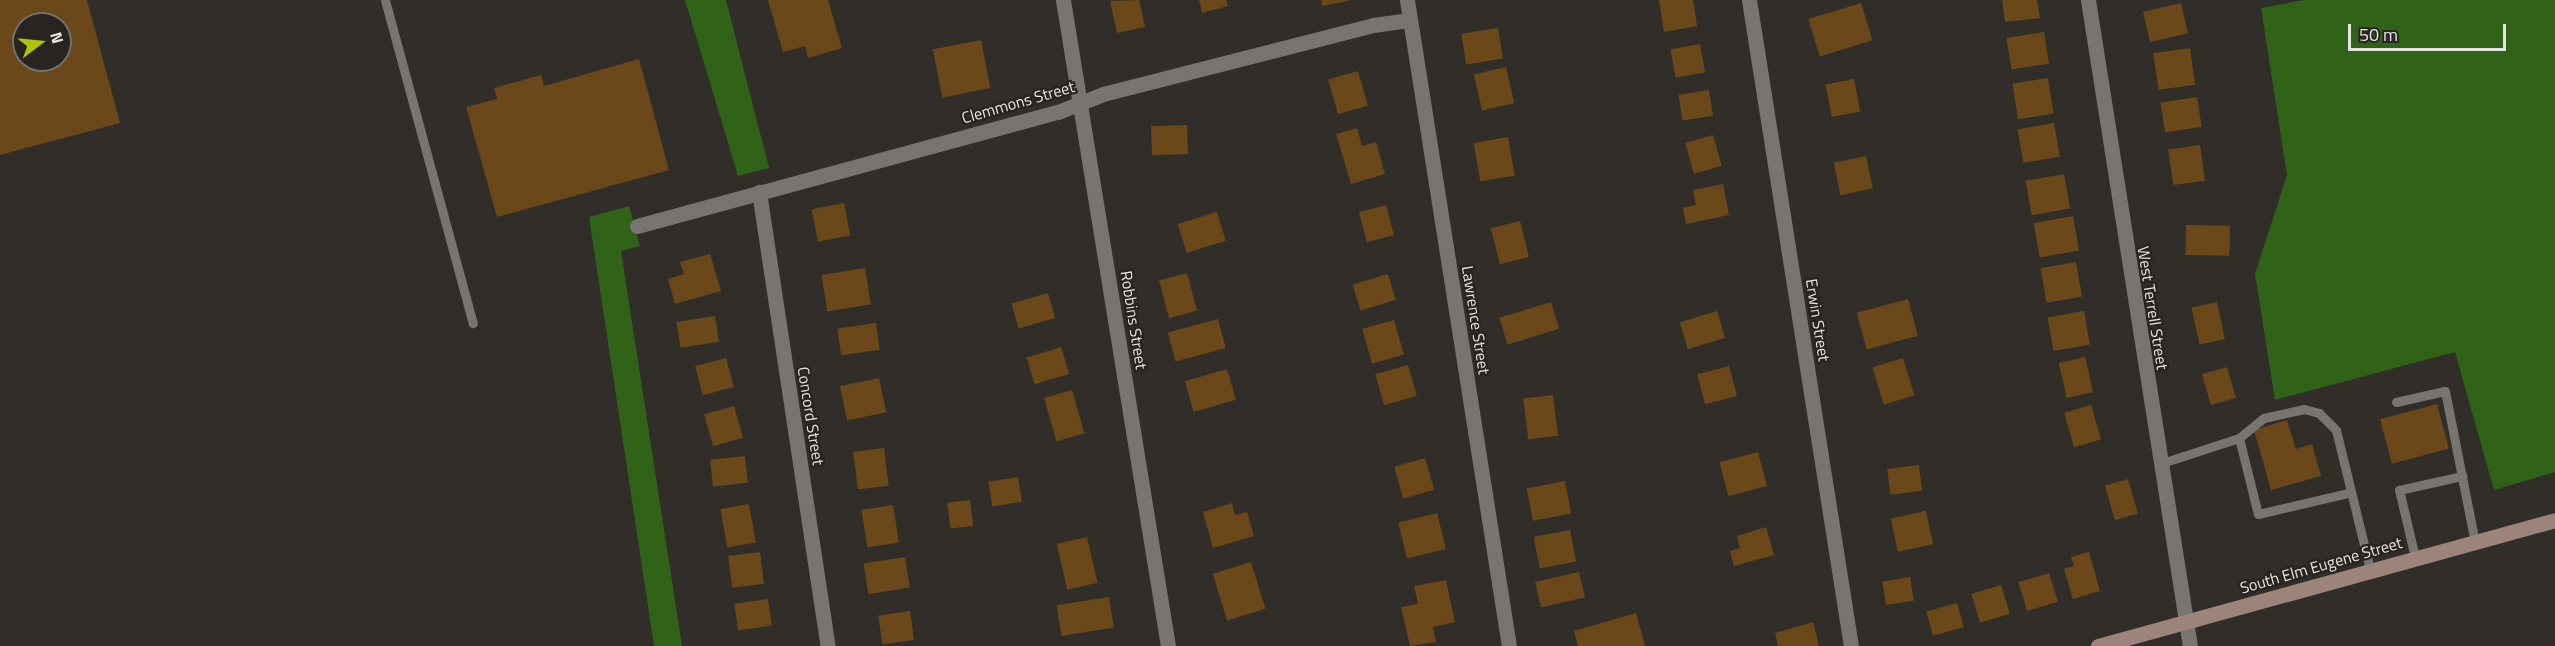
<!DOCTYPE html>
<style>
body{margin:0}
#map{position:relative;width:2555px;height:646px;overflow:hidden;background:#312e2a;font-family:"Titillium Web",sans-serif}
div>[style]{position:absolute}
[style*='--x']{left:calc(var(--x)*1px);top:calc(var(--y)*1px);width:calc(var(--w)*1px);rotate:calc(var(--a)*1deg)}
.green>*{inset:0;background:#306318}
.building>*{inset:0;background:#6a4819;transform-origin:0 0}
.service>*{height:9px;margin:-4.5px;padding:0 4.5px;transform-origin:4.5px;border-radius:4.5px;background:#787570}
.minor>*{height:15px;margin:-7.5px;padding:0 7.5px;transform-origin:7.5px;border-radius:7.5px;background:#787570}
.secondary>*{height:15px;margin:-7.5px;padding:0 7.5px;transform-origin:7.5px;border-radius:7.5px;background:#9c837c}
span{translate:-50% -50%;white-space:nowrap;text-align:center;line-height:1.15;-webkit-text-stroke:4.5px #272421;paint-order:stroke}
.street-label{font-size:16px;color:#e6e4e2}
.north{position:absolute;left:12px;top:12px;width:60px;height:60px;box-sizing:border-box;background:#272421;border:2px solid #73716e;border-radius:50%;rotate:74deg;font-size:16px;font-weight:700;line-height:24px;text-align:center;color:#e6e4e2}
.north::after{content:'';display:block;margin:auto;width:21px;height:27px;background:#aec509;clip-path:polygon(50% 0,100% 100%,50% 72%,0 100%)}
.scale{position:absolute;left:2348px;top:24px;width:158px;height:27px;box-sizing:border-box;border:3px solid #e6e4e2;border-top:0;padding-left:8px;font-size:18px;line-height:21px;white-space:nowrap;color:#e6e4e2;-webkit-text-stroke:4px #272421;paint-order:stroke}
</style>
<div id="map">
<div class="green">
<div style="clip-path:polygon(685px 0,726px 0,769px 168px,738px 176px)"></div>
<div style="clip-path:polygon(2304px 0,2555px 0,2555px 472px,2494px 490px,2455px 352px,2275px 400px,2255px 274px,2287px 175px,2261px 8px)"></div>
<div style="clip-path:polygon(629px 206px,640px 246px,621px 251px,682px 646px,654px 646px,589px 217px)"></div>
</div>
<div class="building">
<div style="clip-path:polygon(evenodd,0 0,87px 0,120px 123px,0 155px,0 0,24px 24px,60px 24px,60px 60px,24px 60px,24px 24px)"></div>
<div style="clip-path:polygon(768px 0,828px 0,842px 48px,808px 58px,805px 46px,783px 52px)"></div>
<div style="clip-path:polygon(1139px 0,1145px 27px,1117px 33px,1110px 1px)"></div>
<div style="clip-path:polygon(1199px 0,1226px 0,1228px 6px,1202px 13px)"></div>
<div style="clip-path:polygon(1321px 0,1348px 0,1348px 1px,1322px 6px)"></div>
<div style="clip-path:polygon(1659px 0,1693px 0,1697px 26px,1664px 32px)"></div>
<div style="clip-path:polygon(2002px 0,2037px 0,2040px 18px,2005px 22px)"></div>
<div style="left:1861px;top:3px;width:39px;height:55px;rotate:73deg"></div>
<div style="left:2181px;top:3px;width:31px;height:39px;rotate:77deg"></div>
<div style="left:1498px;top:28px;width:31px;height:37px;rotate:81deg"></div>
<div style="left:2044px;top:32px;width:32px;height:38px;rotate:81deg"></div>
<div style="left:981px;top:40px;width:49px;height:49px;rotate:79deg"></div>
<div style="left:1700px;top:44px;width:29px;height:30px;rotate:80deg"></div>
<div style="left:2190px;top:48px;width:37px;height:37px;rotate:82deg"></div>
<div style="clip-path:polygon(639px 59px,669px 170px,497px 217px,466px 107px,497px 99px,494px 88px,541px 75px,544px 86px)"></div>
<div style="left:1506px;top:67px;width:37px;height:33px;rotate:77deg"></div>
<div style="left:1358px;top:71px;width:36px;height:31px;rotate:74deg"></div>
<div style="left:2048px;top:78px;width:36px;height:36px;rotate:81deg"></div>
<div style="left:1854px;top:79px;width:33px;height:29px;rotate:79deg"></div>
<div style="left:1709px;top:90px;width:26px;height:31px;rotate:81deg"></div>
<div style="left:2197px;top:97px;width:30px;height:37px;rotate:81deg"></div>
<div style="left:2054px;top:123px;width:34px;height:37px;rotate:80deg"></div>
<div style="left:1187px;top:125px;width:29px;height:36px;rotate:88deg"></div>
<div style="clip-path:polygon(1357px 128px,1362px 146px,1376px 142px,1385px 174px,1351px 184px,1336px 134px)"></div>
<div style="left:1713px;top:135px;width:32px;height:29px;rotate:74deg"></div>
<div style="left:1508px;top:137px;width:39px;height:35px;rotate:80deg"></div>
<div style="left:2200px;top:145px;width:36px;height:32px;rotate:82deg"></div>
<div style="left:1866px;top:156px;width:33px;height:33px;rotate:78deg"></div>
<div style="left:2064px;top:174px;width:35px;height:39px;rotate:80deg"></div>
<div style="clip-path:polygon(1723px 184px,1729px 215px,1686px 224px,1683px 208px,1696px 205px,1693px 190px)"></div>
<div style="left:844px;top:203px;width:33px;height:33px;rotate:79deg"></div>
<div style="left:1386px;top:205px;width:31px;height:28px;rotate:75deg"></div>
<div style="left:1217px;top:212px;width:30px;height:41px;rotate:73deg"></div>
<div style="left:2073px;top:216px;width:35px;height:40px;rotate:80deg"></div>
<div style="left:1520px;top:221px;width:37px;height:30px;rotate:76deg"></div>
<div style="left:2186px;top:225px;width:44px;height:30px;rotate:1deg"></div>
<div style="clip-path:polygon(710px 254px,721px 291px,675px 304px,668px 279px,684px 274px,680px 262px)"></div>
<div style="left:2076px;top:262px;width:35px;height:36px;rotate:80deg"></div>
<div style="left:865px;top:268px;width:37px;height:44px;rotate:81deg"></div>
<div style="left:1187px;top:273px;width:39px;height:29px;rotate:75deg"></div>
<div style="left:1388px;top:274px;width:27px;height:37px;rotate:73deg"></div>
<div style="left:1048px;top:293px;width:26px;height:38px;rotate:74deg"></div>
<div style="left:1908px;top:299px;width:38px;height:53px;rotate:75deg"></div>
<div style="left:1551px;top:302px;width:28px;height:54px;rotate:73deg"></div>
<div style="left:2217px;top:302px;width:38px;height:26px;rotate:78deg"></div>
<div style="left:1717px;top:311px;width:28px;height:39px;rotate:73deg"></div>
<div style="left:2084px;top:311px;width:34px;height:37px;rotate:80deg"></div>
<div style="left:715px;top:316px;width:26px;height:39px;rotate:81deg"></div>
<div style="left:1218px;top:319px;width:30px;height:52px;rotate:75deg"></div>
<div style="left:1394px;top:320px;width:36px;height:33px;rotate:74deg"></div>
<div style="left:876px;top:323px;width:27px;height:39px;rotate:82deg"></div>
<div style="left:1061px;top:347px;width:28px;height:36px;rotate:73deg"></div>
<div style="left:2085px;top:357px;width:36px;height:27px;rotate:77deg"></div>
<div style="left:726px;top:358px;width:30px;height:32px;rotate:75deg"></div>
<div style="left:1903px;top:358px;width:39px;height:32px;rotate:73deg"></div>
<div style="left:1408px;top:365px;width:32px;height:34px;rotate:74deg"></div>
<div style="left:1729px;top:366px;width:31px;height:33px;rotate:75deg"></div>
<div style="left:2227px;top:367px;width:32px;height:26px;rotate:74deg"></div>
<div style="left:1227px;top:369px;width:32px;height:44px;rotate:74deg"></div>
<div style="left:879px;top:378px;width:35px;height:40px;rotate:78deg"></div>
<div style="left:1072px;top:390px;width:45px;height:29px;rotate:74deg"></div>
<div style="left:1553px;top:395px;width:41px;height:30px;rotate:83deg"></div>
<div style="left:2437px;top:404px;width:46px;height:59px;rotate:75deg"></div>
<div style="left:2091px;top:405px;width:36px;height:28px;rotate:74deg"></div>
<div style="left:734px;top:406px;width:33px;height:31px;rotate:74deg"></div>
<div style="clip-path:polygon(2287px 420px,2296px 449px,2312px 444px,2321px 476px,2271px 490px,2254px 430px)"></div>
<div style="left:884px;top:448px;width:38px;height:31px;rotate:83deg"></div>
<div style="left:1758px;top:452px;width:35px;height:40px;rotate:75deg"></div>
<div style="left:745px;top:456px;width:27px;height:35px;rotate:84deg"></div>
<div style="left:1425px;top:458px;width:33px;height:32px;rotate:74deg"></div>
<div style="left:1919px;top:465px;width:26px;height:32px;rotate:83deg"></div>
<div style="left:1018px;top:477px;width:25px;height:30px;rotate:81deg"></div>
<div style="left:2128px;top:479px;width:36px;height:24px;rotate:74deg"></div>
<div style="left:1565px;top:481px;width:33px;height:39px;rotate:79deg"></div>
<div style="left:970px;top:500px;width:26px;height:23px;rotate:83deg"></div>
<div style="clip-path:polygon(1232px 503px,1235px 515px,1247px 512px,1254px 536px,1213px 548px,1203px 512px)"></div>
<div style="left:749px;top:504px;width:39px;height:29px;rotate:80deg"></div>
<div style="left:893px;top:505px;width:38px;height:32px;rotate:81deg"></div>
<div style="left:1926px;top:511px;width:34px;height:36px;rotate:78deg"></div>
<div style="left:1437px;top:513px;width:37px;height:40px;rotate:76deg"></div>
<div style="clip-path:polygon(1766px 527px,1774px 555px,1734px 566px,1730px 551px,1740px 548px,1737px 536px)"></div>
<div style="left:1570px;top:530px;width:32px;height:37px;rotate:79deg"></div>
<div style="left:1087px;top:537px;width:47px;height:31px;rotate:77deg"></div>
<div style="left:760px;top:552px;width:32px;height:32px;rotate:83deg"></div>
<div style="clip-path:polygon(2089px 552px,2100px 591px,2073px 599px,2064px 569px,2074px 566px,2071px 557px)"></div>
<div style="left:905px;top:557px;width:31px;height:42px;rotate:81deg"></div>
<div style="left:1251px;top:562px;width:49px;height:40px;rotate:73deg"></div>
<div style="left:1579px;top:572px;width:26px;height:45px;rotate:77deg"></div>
<div style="left:2049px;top:573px;width:30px;height:32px;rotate:73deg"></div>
<div style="left:1910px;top:577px;width:24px;height:28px;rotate:81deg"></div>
<div style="clip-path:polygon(1446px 580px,1455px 622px,1433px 627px,1436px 642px,1410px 646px,1401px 607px,1418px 604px,1414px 586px)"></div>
<div style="left:2001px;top:585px;width:30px;height:31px;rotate:73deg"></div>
<div style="left:1109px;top:597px;width:31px;height:53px;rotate:81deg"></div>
<div style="left:768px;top:599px;width:27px;height:34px;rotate:82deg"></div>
<div style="left:1957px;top:603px;width:25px;height:32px;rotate:74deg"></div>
<div style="left:910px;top:611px;width:29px;height:32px;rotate:82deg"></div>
<div style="clip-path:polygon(1636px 613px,1645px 646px,1578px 646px,1574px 631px)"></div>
<div style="clip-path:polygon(1813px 622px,1819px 646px,1778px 646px,1775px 633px)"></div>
</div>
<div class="service">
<div style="--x:385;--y:0;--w:335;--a:74.8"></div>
<div style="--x:2396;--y:402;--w:50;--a:-12.7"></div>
<div style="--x:2445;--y:391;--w:154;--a:78.8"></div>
<div style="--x:2239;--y:438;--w:78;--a:76"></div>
<div style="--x:2258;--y:514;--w:92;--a:-13.1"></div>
<div style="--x:2159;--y:464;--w:84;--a:-18"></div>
<div style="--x:2239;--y:438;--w:32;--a:-39"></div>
<div style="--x:2264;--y:418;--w:41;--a:-12.7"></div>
<div style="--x:2304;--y:409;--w:16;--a:15"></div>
<div style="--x:2319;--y:413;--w:24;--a:45"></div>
<div style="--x:2336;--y:430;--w:144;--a:76.3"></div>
<div style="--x:2415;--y:557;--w:69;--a:-103.4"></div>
<div style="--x:2399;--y:490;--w:65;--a:-12.5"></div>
</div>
<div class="minor">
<div style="--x:1063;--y:0;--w:654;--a:80.77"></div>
<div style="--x:1407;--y:0;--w:654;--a:81.03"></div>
<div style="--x:1749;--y:0;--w:654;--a:81.03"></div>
<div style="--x:2088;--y:0;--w:654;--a:81.03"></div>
<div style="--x:759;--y:192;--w:459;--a:81.4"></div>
<div style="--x:637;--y:226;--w:436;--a:-15.2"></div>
<div style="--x:1058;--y:112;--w:48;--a:-21.8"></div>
<div style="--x:1103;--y:94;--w:279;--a:-14.3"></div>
<div style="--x:1373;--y:25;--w:37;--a:-8"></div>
</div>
<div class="secondary">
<div style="--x:2098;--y:646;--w:474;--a:-15.4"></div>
</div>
<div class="street-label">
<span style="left:1018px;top:102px;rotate:-16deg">Clemmons Street</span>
<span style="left:2153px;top:308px;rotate:81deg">West Terrell Street</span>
<span style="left:1134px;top:320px;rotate:81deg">Robbins Street</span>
<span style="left:1476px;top:320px;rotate:81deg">Lawrence Street</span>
<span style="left:1818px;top:320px;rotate:81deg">Erwin Street</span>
<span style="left:811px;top:416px;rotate:81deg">Concord Street</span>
<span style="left:2321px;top:565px;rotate:-16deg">South Elm Eugene Street</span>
</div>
<div class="north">N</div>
<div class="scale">50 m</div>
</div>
